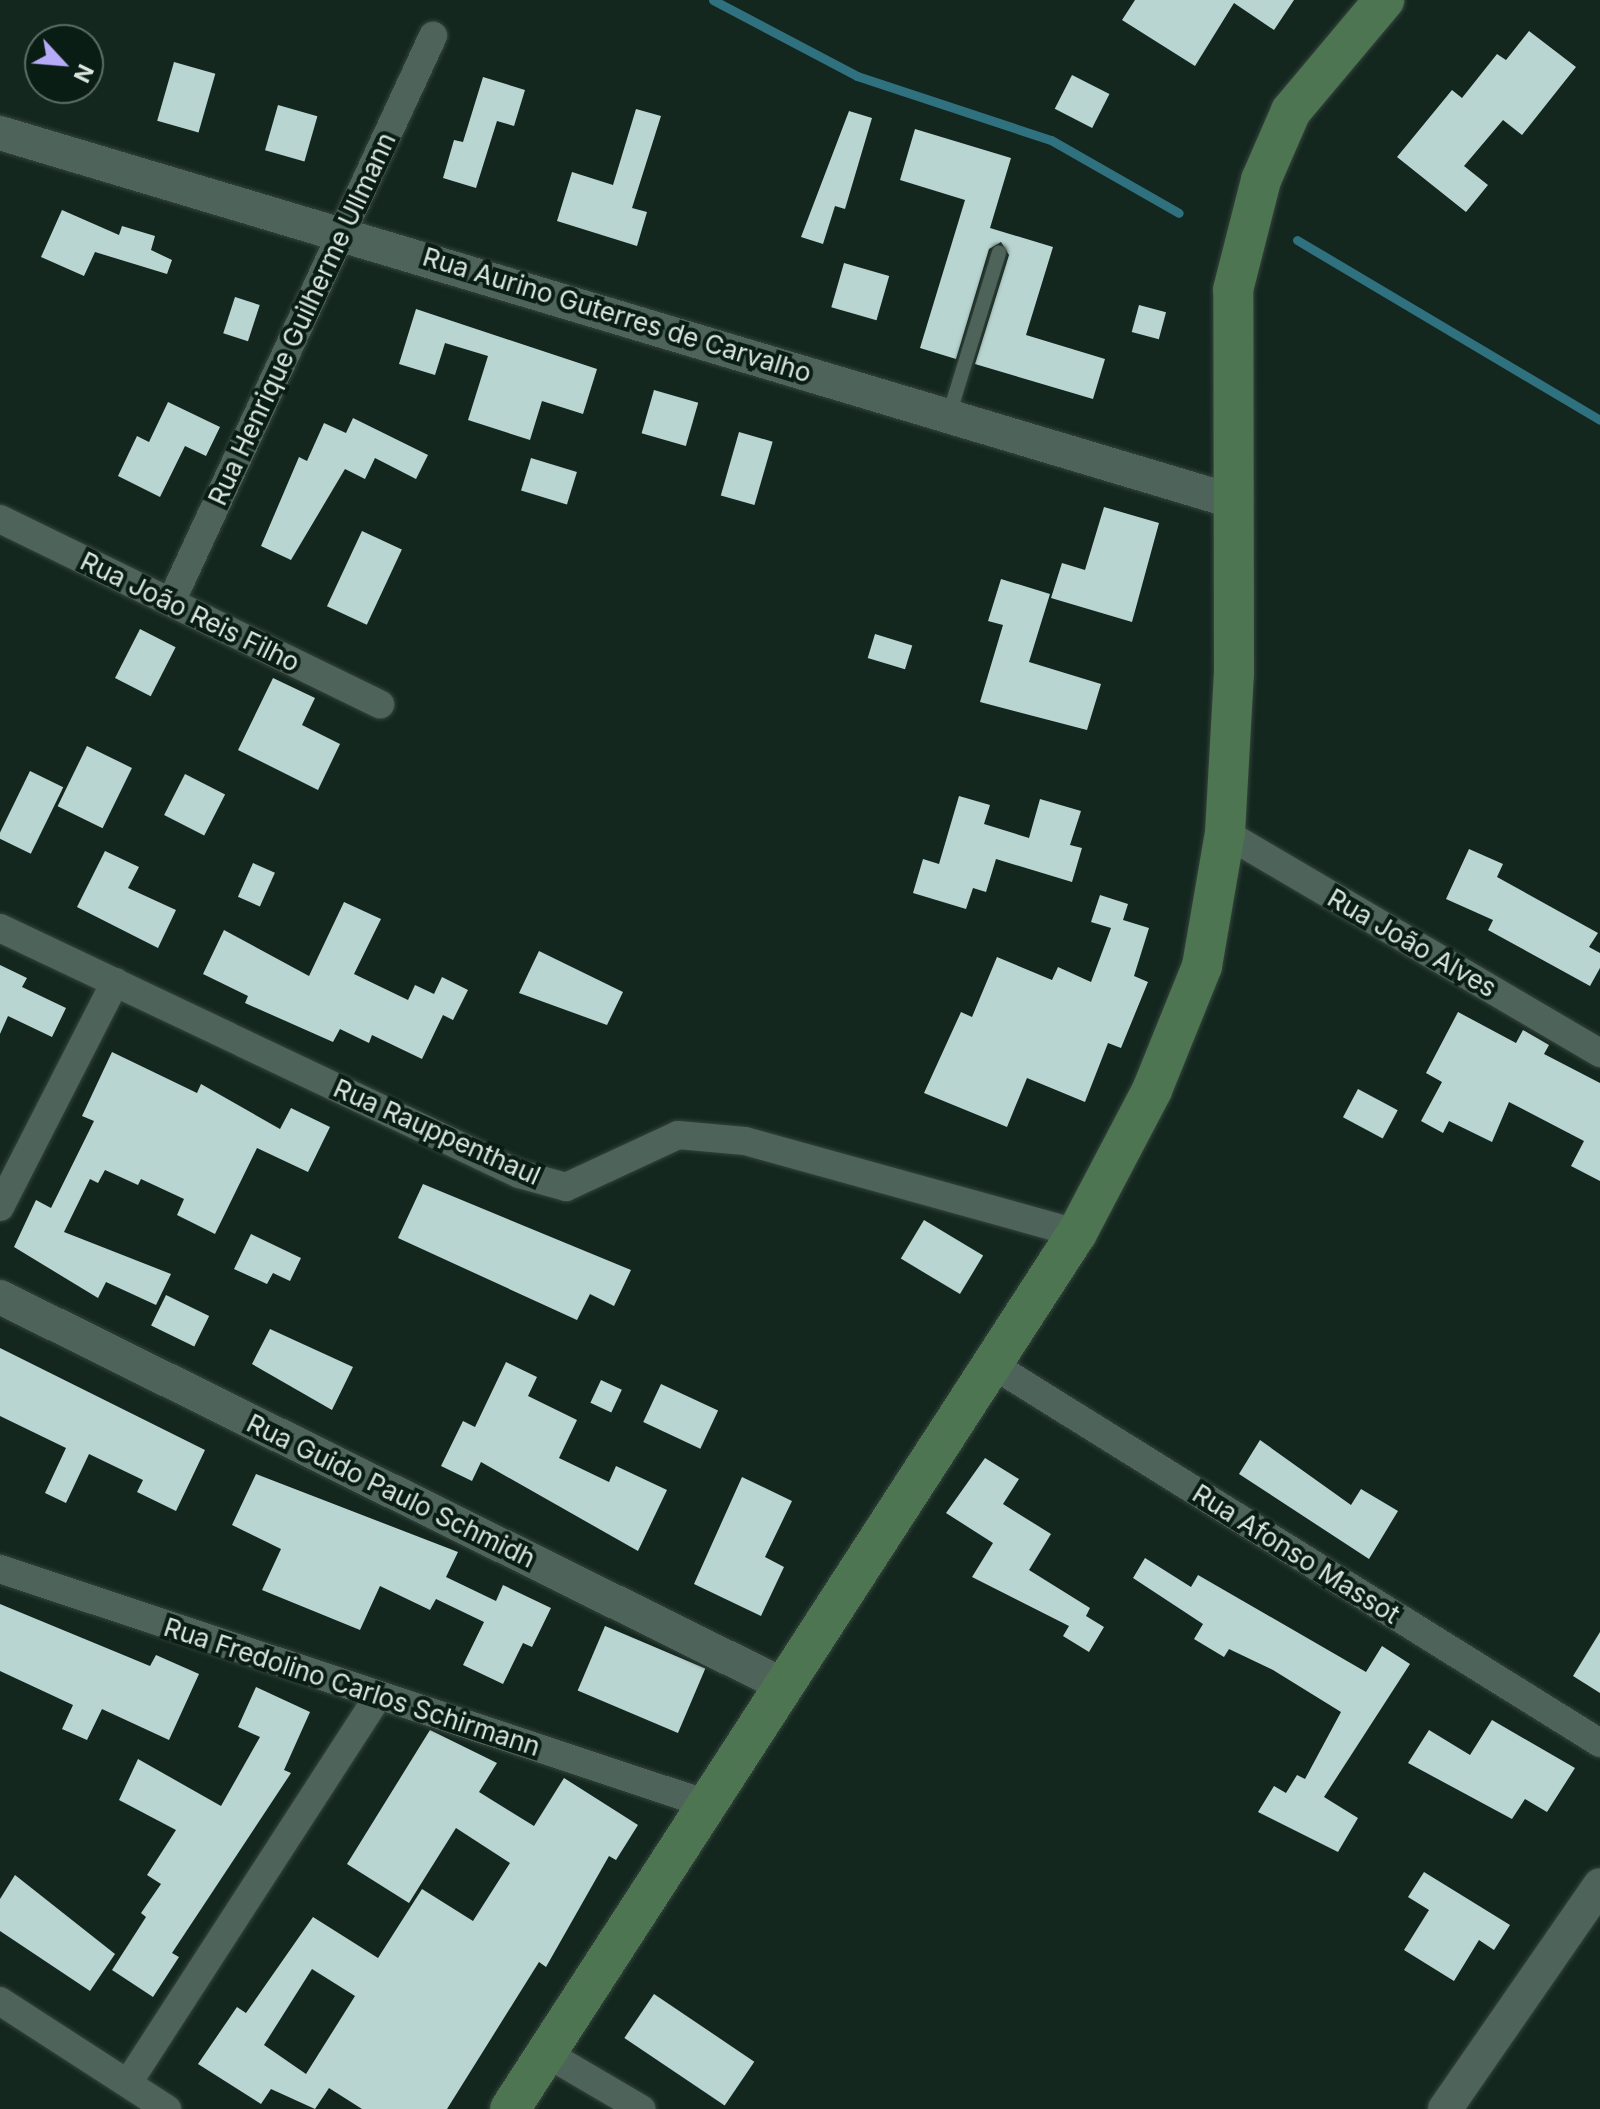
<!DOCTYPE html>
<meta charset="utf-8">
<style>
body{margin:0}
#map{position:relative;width:1600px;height:2109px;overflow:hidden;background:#13271f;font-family:Inter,sans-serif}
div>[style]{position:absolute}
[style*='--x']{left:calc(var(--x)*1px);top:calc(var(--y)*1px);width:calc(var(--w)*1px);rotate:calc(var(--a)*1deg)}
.stream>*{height:9px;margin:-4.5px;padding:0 4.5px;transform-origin:4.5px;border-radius:4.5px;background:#307180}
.building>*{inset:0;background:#b9d5d2;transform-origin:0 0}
.roads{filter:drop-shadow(0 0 2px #35433c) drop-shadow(0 0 2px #35433c)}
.service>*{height:14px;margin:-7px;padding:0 7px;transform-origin:7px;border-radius:7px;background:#4e645a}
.minor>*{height:28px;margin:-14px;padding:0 14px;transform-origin:14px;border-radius:14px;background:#4e645a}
.tertiary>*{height:34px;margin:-17px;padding:0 17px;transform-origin:17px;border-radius:17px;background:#4e645a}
.secondary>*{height:40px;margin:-20px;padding:0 20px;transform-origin:20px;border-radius:20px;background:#4d7551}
span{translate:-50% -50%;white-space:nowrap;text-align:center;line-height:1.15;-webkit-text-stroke:8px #0a1d15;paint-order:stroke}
.street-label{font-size:26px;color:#dae6e0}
.north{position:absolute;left:24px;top:24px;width:80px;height:80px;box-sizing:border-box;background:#0a1d15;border:2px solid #5d6d66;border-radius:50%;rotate:116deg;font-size:22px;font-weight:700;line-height:32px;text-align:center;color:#dae6e0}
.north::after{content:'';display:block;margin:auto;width:28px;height:36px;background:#b7abf7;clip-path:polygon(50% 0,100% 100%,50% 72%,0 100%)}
</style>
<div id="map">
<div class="stream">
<div style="--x:713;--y:0;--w:163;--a:27.8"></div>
<div style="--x:857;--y:76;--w:204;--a:18.3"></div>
<div style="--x:1051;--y:140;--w:147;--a:29.7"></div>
<div style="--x:1297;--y:240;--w:352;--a:30.7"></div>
</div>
<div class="building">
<div style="clip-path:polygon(1135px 0,1294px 0,1274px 30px,1234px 3px,1195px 66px,1122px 20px)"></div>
<div style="clip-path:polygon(1529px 31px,1576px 67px,1522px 135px,1503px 120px,1464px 166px,1488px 185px,1466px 212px,1397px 157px,1452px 90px,1462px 98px,1497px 54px,1506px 60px)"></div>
<div style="left:174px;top:62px;width:43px;height:61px;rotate:16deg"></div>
<div style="left:1072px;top:75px;width:42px;height:38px;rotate:27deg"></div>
<div style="clip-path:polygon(483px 77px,525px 90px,514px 126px,497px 121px,476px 188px,443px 178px,454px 140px,463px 142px)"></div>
<div style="left:278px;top:105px;width:41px;height:47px;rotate:16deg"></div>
<div style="clip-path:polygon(636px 109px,661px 116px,632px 208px,647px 212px,637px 246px,557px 221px,572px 172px,613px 185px)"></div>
<div style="clip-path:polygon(849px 111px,872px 118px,845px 209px,835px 206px,823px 244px,801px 237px)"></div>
<div style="clip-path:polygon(915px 129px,1011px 158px,990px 228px,1053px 247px,1026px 335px,1105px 359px,1093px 399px,975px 364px,1009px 255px,1001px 242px,989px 249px,956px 359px,920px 348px,965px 200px,900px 180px)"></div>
<div style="clip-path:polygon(62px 210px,119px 235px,122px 226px,155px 236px,151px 250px,172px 260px,167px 274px,95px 252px,84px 276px,41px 257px)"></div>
<div style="left:844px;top:263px;width:47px;height:46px;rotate:16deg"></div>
<div style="left:235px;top:297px;width:26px;height:38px;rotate:18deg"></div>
<div style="left:1139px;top:305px;width:28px;height:28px;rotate:15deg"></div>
<div style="clip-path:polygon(416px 309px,597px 369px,583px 414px,542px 401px,530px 440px,468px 420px,488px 356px,445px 343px,435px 375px,399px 364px)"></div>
<div style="left:654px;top:390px;width:46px;height:45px;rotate:16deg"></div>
<div style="clip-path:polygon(168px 402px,220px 427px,206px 456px,185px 446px,160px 497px,118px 476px,137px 436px,149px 442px)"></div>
<div style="clip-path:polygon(353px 418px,428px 455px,416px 479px,375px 458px,365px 479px,345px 469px,291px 560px,261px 546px,299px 457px,307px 461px,324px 423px,346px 433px)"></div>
<div style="left:739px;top:432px;width:35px;height:66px;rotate:16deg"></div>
<div style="left:531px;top:458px;width:48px;height:34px;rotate:17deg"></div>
<div style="clip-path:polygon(1104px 507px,1159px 523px,1132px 622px,1051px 598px,1062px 563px,1085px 570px)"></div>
<div style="left:362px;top:531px;width:44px;height:83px;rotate:25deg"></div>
<div style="clip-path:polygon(1001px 579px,1050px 594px,1029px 662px,1101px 684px,1087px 730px,980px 702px,1003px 625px,988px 621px)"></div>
<div style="left:140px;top:629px;width:40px;height:55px;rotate:27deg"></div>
<div style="left:875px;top:634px;width:39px;height:25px;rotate:17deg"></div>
<div style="clip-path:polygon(273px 678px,315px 698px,302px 725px,340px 744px,318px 790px,238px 750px)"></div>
<div style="left:87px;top:746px;width:50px;height:67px;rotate:26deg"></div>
<div style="left:30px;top:771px;width:37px;height:74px;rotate:26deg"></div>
<div style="left:185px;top:774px;width:45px;height:46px;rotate:27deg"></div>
<div style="clip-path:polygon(959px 796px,990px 805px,984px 824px,1029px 838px,1040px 799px,1081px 811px,1070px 845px,1082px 848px,1072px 882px,996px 859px,986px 892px,973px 888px,966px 909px,913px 893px,923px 859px,939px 864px)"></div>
<div style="clip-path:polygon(1469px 849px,1503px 864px,1497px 877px,1598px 933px,1589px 947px,1600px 953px,1600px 968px,1590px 986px,1488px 930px,1493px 920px,1446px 899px)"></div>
<div style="clip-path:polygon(105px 851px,139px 867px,128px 888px,176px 910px,158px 948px,77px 907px)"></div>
<div style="left:253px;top:863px;width:24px;height:37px;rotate:24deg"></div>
<div style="clip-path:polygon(1100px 895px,1128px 904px,1123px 920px,1149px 928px,1134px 976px,1148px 982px,1121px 1048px,1108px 1043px,1085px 1102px,1027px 1078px,1007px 1127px,924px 1093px,961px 1012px,972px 1017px,997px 957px,1052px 980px,1058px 967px,1091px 982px,1111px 928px,1091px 922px)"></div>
<div style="clip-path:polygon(344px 902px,381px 919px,354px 974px,408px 1000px,415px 985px,434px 994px,442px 977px,468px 990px,453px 1020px,443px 1015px,422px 1059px,372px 1035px,369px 1043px,340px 1029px,333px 1042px,245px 1003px,248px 996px,203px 974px,224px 930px,309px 976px)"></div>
<div style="clip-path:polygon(539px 951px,623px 992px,607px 1025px,519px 993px)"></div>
<div style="clip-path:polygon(0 965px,27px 978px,22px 987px,66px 1008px,52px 1037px,8px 1016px,0 1034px)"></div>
<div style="clip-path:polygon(1458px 1012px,1516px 1043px,1523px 1030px,1549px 1045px,1544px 1054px,1600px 1083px,1600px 1181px,1571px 1166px,1584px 1141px,1509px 1102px,1492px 1142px,1449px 1121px,1443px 1133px,1421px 1121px,1442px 1082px,1426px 1073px)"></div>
<div style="clip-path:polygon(112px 1052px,197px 1093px,201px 1084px,280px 1129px,291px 1108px,330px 1127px,308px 1172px,257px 1148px,215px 1234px,177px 1215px,184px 1199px,141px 1179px,138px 1185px,105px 1170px,98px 1183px,90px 1179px,64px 1232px,171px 1274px,156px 1305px,106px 1282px,98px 1298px,14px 1247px,36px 1200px,51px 1208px,94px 1121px,82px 1116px)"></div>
<div style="left:1358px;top:1089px;width:45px;height:32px;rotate:28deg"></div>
<div style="clip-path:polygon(423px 1184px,631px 1270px,614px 1306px,590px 1294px,577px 1320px,398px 1238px)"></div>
<div style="left:924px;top:1220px;width:69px;height:45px;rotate:31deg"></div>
<div style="clip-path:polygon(251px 1234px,301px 1258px,290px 1281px,273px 1273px,267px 1284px,234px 1269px)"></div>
<div style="left:166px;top:1295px;width:48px;height:34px;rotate:26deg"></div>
<div style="clip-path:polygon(270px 1329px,353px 1367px,332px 1410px,252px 1364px)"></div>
<div style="clip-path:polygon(0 1348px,205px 1450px,176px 1511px,137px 1492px,143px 1480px,89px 1454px,66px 1503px,45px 1493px,66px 1448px,0 1416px)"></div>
<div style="clip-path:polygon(506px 1362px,537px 1377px,528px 1396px,577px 1420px,559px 1458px,609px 1482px,616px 1466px,667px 1490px,638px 1551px,481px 1462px,472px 1481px,441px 1466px,463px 1421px,475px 1427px)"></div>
<div style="left:601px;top:1380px;width:23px;height:25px;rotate:25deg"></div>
<div style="left:661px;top:1384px;width:63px;height:42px;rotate:25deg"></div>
<div style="clip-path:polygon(1260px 1440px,1351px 1505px,1361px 1489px,1398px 1511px,1369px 1559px,1239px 1474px)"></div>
<div style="clip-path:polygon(985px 1458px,1019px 1479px,1003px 1504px,1051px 1534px,1029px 1570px,1090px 1608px,1086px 1616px,1104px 1627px,1089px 1652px,1063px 1636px,1069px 1626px,972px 1577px,993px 1543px,946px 1513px)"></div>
<div style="clip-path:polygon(256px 1474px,458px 1552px,446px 1577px,496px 1601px,503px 1585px,551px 1608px,532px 1647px,523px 1643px,503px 1684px,463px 1665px,484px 1622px,436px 1599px,430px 1610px,380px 1586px,360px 1630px,262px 1590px,281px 1549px,232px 1525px)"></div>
<div style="clip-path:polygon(742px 1477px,792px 1501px,765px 1557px,784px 1567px,761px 1616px,694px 1584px)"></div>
<div style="clip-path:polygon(1145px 1558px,1191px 1587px,1198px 1575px,1366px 1672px,1382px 1646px,1410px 1664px,1324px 1797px,1358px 1818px,1338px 1852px,1258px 1812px,1274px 1786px,1286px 1793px,1297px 1775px,1305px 1779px,1341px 1712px,1273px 1670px,1229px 1649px,1224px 1657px,1194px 1639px,1203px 1624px,1133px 1578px)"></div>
<div style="clip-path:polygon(0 1604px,150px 1666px,156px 1655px,199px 1674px,169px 1740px,102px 1709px,87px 1740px,62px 1729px,73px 1705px,0 1671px)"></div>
<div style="left:605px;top:1626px;width:109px;height:70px;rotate:23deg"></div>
<div style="clip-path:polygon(1600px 1632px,1600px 1693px,1573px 1676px)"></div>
<div style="clip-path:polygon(256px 1687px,310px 1712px,284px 1770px,291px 1773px,172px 1953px,179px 1957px,153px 1997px,112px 1970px,146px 1917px,141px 1913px,161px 1884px,147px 1875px,176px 1830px,119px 1800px,138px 1759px,221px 1806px,260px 1737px,238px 1727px)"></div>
<div style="clip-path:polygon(1492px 1720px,1575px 1768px,1547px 1812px,1525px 1799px,1512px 1819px,1408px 1763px,1429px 1730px,1470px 1755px)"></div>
<div style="clip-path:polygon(evenodd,430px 1730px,497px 1763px,479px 1792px,534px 1826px,564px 1778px,638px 1825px,616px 1860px,609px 1856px,546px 1967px,539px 1962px,447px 2109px,362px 2109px,329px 2088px,315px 2109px,271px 2089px,261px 2104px,198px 2064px,237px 2007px,246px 2013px,313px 1917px,378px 1958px,422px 1889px,473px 1921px,510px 1863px,456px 1828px,409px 1903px,347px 1864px,430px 1730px,312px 1969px,355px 1996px,306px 2074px,264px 2045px,312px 1969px)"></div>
<div style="clip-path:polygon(1424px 1872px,1510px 1925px,1494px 1950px,1479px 1940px,1454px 1981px,1404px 1950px,1429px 1910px,1408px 1897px)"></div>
<div style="clip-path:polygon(15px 1875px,115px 1954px,90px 1991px,0 1931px,0 1899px)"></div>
<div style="left:654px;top:1994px;width:121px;height:53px;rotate:34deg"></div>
</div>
<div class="roads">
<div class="service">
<div style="--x:949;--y:415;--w:170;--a:-72.9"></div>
</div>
<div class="minor">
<div style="--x:0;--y:519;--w:423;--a:26"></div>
<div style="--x:171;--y:602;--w:624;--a:-65.16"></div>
<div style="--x:1225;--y:833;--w:435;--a:30.4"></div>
<div style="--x:0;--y:928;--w:574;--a:25.36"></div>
<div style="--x:519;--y:1174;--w:49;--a:15.5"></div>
<div style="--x:566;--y:1187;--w:123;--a:-24.9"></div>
<div style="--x:678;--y:1135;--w:67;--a:5.1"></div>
<div style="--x:745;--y:1141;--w:345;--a:15.5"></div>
<div style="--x:0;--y:1207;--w:253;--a:-62.9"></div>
<div style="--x:993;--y:1365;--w:715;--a:31.91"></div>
<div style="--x:0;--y:1569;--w:742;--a:18.39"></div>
<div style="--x:0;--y:2001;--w:199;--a:32.9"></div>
<div style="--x:544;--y:2052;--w:113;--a:30.4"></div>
<div style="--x:128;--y:2083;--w:460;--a:-57.1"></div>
</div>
<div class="tertiary">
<div style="--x:0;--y:133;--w:1286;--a:16.63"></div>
<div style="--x:0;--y:1297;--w:872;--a:26.36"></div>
<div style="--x:1445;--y:2109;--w:272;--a:-55.3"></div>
</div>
<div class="secondary">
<div style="--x:510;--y:2109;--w:1043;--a:-57.09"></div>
<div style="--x:1077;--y:1233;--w:161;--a:-62.3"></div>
<div style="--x:1152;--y:1090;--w:134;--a:-68"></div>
<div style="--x:1202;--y:966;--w:135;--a:-80.2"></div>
<div style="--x:1225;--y:833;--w:159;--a:-86.8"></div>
<div style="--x:1234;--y:674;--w:384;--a:-90.1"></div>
<div style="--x:1233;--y:290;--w:114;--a:-75.7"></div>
<div style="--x:1261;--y:180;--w:75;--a:-66.5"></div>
<div style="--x:1291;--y:111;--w:145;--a:-50"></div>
</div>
</div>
<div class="street-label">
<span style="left:617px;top:315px;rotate:17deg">Rua Aurino Guterres de Carvalho</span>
<span style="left:302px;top:319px;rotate:-65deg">Rua Henrique Guilherme Ullmann</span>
<span style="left:190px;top:612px;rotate:26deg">Rua João Reis Filho</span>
<span style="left:1412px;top:943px;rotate:30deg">Rua João Alves</span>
<span style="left:437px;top:1132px;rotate:24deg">Rua Rauppenthaul</span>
<span style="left:391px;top:1491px;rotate:26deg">Rua Guido Paulo Schmidh</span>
<span style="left:1296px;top:1554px;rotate:32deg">Rua Afonso Massot</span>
<span style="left:352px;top:1687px;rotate:18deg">Rua Fredolino Carlos Schirmann</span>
</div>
<div class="north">N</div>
</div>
